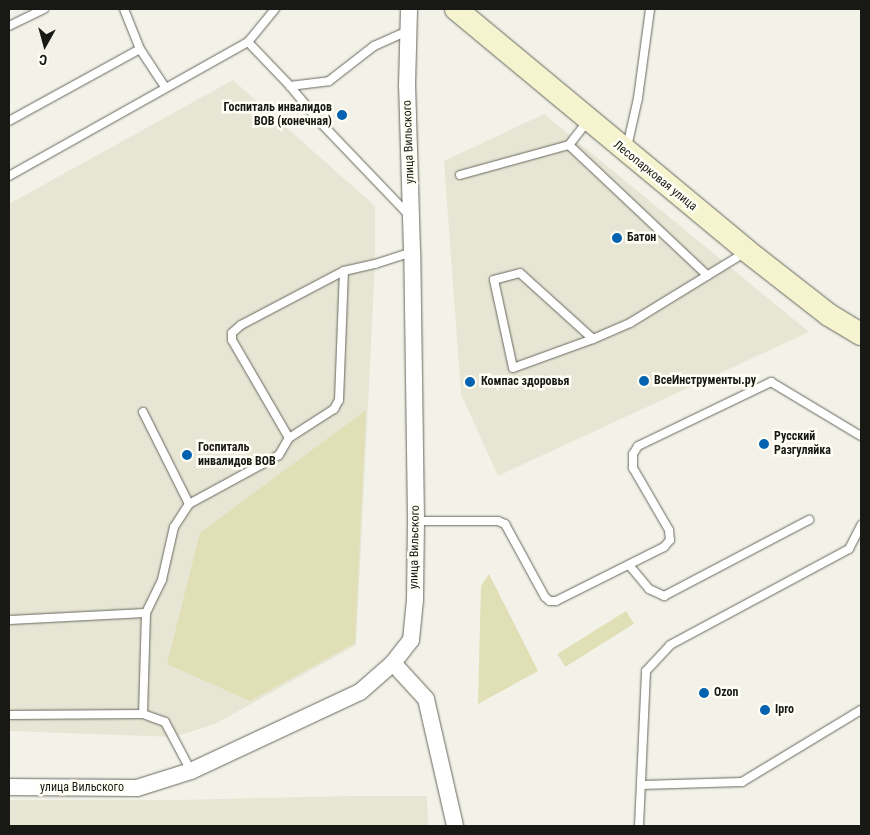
<!DOCTYPE html>
<meta charset="utf-8">
<style>
body{margin:0}
#map{position:relative;width:870px;height:835px;overflow:hidden;background:#f2f2e8;font-family:"Roboto Condensed",sans-serif}
div>[style]{position:absolute}
[style*='--x']{left:calc(var(--x)*1px);top:calc(var(--y)*1px);width:calc(var(--w)*1px);rotate:calc(var(--a)*1deg)}
.built>*{inset:0;background:#e7e6d5}
.green>*{inset:0;background:#e0dfb5;transform-origin:0 0}
.roads{filter:drop-shadow(0 0 1px #67675e) drop-shadow(0 0 1px #67675e)}
.service>*{height:8px;margin:-4px;padding:0 4px;transform-origin:4px;border-radius:4px;background:#fff}
.minor>*{height:16px;margin:-8px;padding:0 8px;transform-origin:8px;border-radius:8px;background:#fff}
.secondary>*{height:22px;margin:-11px;padding:0 11px;transform-origin:11px;border-radius:11px;background:#f5f4cf}
.dots>*{width:14px;height:14px;translate:-50% -50%;box-sizing:border-box;border:2px solid #fffff5;border-radius:50%}
span{translate:-50% -50%;white-space:nowrap;text-align:center;line-height:1.15;-webkit-text-stroke:5px #fffff5;paint-order:stroke}
.poi-label{font-size:12px;color:#181815;font-weight:700}
.right{translate:-100% -50%;text-align:right}
.left{translate:0 -50%;text-align:left}
.street-label{font-size:12px;color:#181815}
.frame{position:absolute;inset:0;border:10px solid #181815;pointer-events:none}
.north{position:absolute;left:20px;top:20px;width:50px;height:50px;-webkit-text-stroke:4px #fffff5;paint-order:stroke;rotate:187deg;font-size:14px;font-weight:700;line-height:20px;text-align:center;color:#181815}
.north::after{content:'';display:block;margin:auto;width:18px;height:22px;background:#181815;clip-path:polygon(50% 0,100% 100%,50% 72%,0 100%)}
</style>
<div id="map">
<div class="built">
<div style="clip-path:polygon(233px 80px,375px 206px,375px 264px,356px 645px,217px 723px,175px 737px,9px 731px,9px 204px)"></div>
<div style="clip-path:polygon(544px 114px,809px 332px,498px 476px,461px 394px,444px 161px)"></div>
<div style="clip-path:polygon(348px 796px,427px 796px,428px 826px,9px 826px,9px 800px,175px 800px)"></div>
</div>
<div class="green">
<div style="clip-path:polygon(366px 410px,355px 643px,250px 701px,167px 664px,200px 533px)"></div>
<div style="clip-path:polygon(489px 574px,538px 671px,478px 704px,481px 586px)"></div>
<div style="left:626px;top:611px;width:15px;height:81px;rotate:58deg"></div>
</div>
<div class="roads">
<div class="service">
<div style="--x:124;--y:9;--w:43;--a:68.2"></div>
<div style="--x:140;--y:49;--w:45;--a:56.7"></div>
<div style="--x:9;--y:26;--w:39;--a:-26"></div>
<div style="--x:248;--y:42;--w:61;--a:46.3"></div>
<div style="--x:290;--y:86;--w:39;--a:-7"></div>
<div style="--x:329;--y:81;--w:57;--a:-37.9"></div>
<div style="--x:374;--y:46;--w:37;--a:-24"></div>
<div style="--x:290;--y:86;--w:45;--a:50.4"></div>
<div style="--x:319;--y:121;--w:129;--a:46.3"></div>
<div style="--x:9;--y:121;--w:149;--a:-28.8"></div>
<div style="--x:569;--y:145;--w:190;--a:43.3"></div>
<div style="--x:627;--y:147;--w:50;--a:-77.3"></div>
<div style="--x:638;--y:98;--w:90;--a:-82.3"></div>
<div style="--x:460;--y:175;--w:113;--a:-15.4"></div>
<div style="--x:569;--y:145;--w:31;--a:-52"></div>
<div style="--x:9;--y:176;--w:274;--a:-29.3"></div>
<div style="--x:248;--y:42;--w:43;--a:-50.7"></div>
<div style="--x:593;--y:339;--w:98;--a:-137.9"></div>
<div style="--x:520;--y:273;--w:27;--a:165"></div>
<div style="--x:494;--y:280;--w:90;--a:77.8"></div>
<div style="--x:513;--y:368;--w:85;--a:-19.9"></div>
<div style="--x:593;--y:339;--w:40;--a:-23.4"></div>
<div style="--x:630;--y:323;--w:136;--a:-31.5"></div>
<div style="--x:143;--y:412;--w:103;--a:63.4"></div>
<div style="--x:189;--y:504;--w:27;--a:123"></div>
<div style="--x:174;--y:527;--w:54;--a:102.8"></div>
<div style="--x:162;--y:580;--w:37;--a:116"></div>
<div style="--x:146;--y:613;--w:101;--a:91.7"></div>
<div style="--x:143;--y:714;--w:23;--a:20"></div>
<div style="--x:165;--y:722;--w:55;--a:62"></div>
<div style="--x:289;--y:438;--w:113;--a:-120.2"></div>
<div style="--x:232;--y:340;--w:7;--a:-90"></div>
<div style="--x:232;--y:333;--w:12;--a:-42"></div>
<div style="--x:241;--y:325;--w:116;--a:-27.7"></div>
<div style="--x:189;--y:504;--w:102;--a:-28.6"></div>
<div style="--x:279;--y:455;--w:20;--a:-60"></div>
<div style="--x:289;--y:438;--w:54;--a:-32.8"></div>
<div style="--x:334;--y:409;--w:10;--a:-61"></div>
<div style="--x:339;--y:400;--w:129;--a:-87.8"></div>
<div style="--x:344;--y:271;--w:32;--a:-13"></div>
<div style="--x:375;--y:264;--w:39;--a:-18"></div>
<div style="--x:416;--y:521;--w:82;--a:0"></div>
<div style="--x:498;--y:521;--w:8;--a:23"></div>
<div style="--x:505;--y:524;--w:83;--a:61.3"></div>
<div style="--x:545;--y:597;--w:6;--a:39"></div>
<div style="--x:550;--y:601;--w:6;--a:0"></div>
<div style="--x:556;--y:601;--w:121;--a:-26.6"></div>
<div style="--x:664;--y:547;--w:9;--a:-49"></div>
<div style="--x:670;--y:540;--w:10;--a:-96"></div>
<div style="--x:669;--y:530;--w:72;--a:-120.1"></div>
<div style="--x:633;--y:468;--w:14;--a:-90"></div>
<div style="--x:633;--y:454;--w:9;--a:-58"></div>
<div style="--x:638;--y:446;--w:148;--a:-25.7"></div>
<div style="--x:771;--y:382;--w:105;--a:31"></div>
<div style="--x:629;--y:565;--w:31;--a:50"></div>
<div style="--x:649;--y:589;--w:17;--a:25"></div>
<div style="--x:664;--y:596;--w:164;--a:-27.7"></div>
<div style="--x:9;--y:620;--w:137;--a:-2.9"></div>
<div style="--x:9;--y:715;--w:134;--a:-0.4"></div>
<div style="--x:642;--y:785;--w:100;--a:-1.7"></div>
<div style="--x:742;--y:782;--w:139;--a:-31.2"></div>
<div style="--x:639;--y:826;--w:155;--a:-87.4"></div>
<div style="--x:646;--y:671;--w:35;--a:-47"></div>
<div style="--x:670;--y:645;--w:203;--a:-28.2"></div>
<div style="--x:849;--y:549;--w:27;--a:-63"></div>
</div>
<div class="minor">
<div style="--x:393;--y:663;--w:49;--a:47.5"></div>
<div style="--x:426;--y:699;--w:130;--a:77.1"></div>
<div style="--x:9;--y:787;--w:128;--a:0.4"></div>
<div style="--x:137;--y:788;--w:57;--a:-17.5"></div>
<div style="--x:191;--y:771;--w:187;--a:-25.1"></div>
<div style="--x:360;--y:692;--w:44;--a:-41.3"></div>
<div style="--x:393;--y:663;--w:29;--a:-52"></div>
<div style="--x:411;--y:640;--w:40;--a:-84.3"></div>
<div style="--x:415;--y:600;--w:79;--a:-89.3"></div>
<div style="--x:416;--y:521;--w:270;--a:-90.8"></div>
<div style="--x:412;--y:251;--w:165;--a:-91.7"></div>
<div style="--x:407;--y:86;--w:77;--a:-88.5"></div>
</div>
<div class="secondary">
<div style="--x:456;--y:9;--w:378;--a:39.7"></div>
<div style="--x:747;--y:251;--w:104;--a:38"></div>
<div style="--x:829;--y:315;--w:37;--a:31"></div>
</div>
</div>
<div class="dots">
<div style="left:342px;top:115px;background:#0363b0"></div>
<div style="left:617px;top:238px;background:#0363b0"></div>
<div style="left:644px;top:381px;background:#0363b0"></div>
<div style="left:470px;top:382px;background:#0363b0"></div>
<div style="left:764px;top:444px;background:#0363b0"></div>
<div style="left:187px;top:455px;background:#0363b0"></div>
<div style="left:704px;top:693px;background:#0363b0"></div>
<div style="left:765px;top:710px;background:#0363b0"></div>
</div>
<div class="poi-label">
<span class="right" style="left:332px;top:115px">Госпиталь инвалидов<br>ВОВ (конечная)</span>
<span class="left" style="left:627px;top:238px">Батон</span>
<span class="left" style="left:654px;top:381px">ВсеИнструменты.ру</span>
<span class="left" style="left:481px;top:382px">Компас здоровья</span>
<span class="left" style="left:774px;top:444px">Русский<br>Разгуляйка</span>
<span class="left" style="left:198px;top:455px">Госпиталь<br>инвалидов ВОВ</span>
<span class="left" style="left:714px;top:693px">Ozon</span>
<span class="left" style="left:775px;top:710px">Ipro</span>
</div>
<div class="street-label">
<span style="left:409px;top:142px;rotate:-92deg">улица Вильского</span>
<span style="left:655px;top:176px;rotate:39deg">Лесопарковая улица</span>
<span style="left:415px;top:547px;rotate:-89deg">улица Вильского</span>
<span style="left:82px;top:788px">улица Вильского</span>
</div>
<div class="frame"></div>
<div class="north">С</div>
</div>
